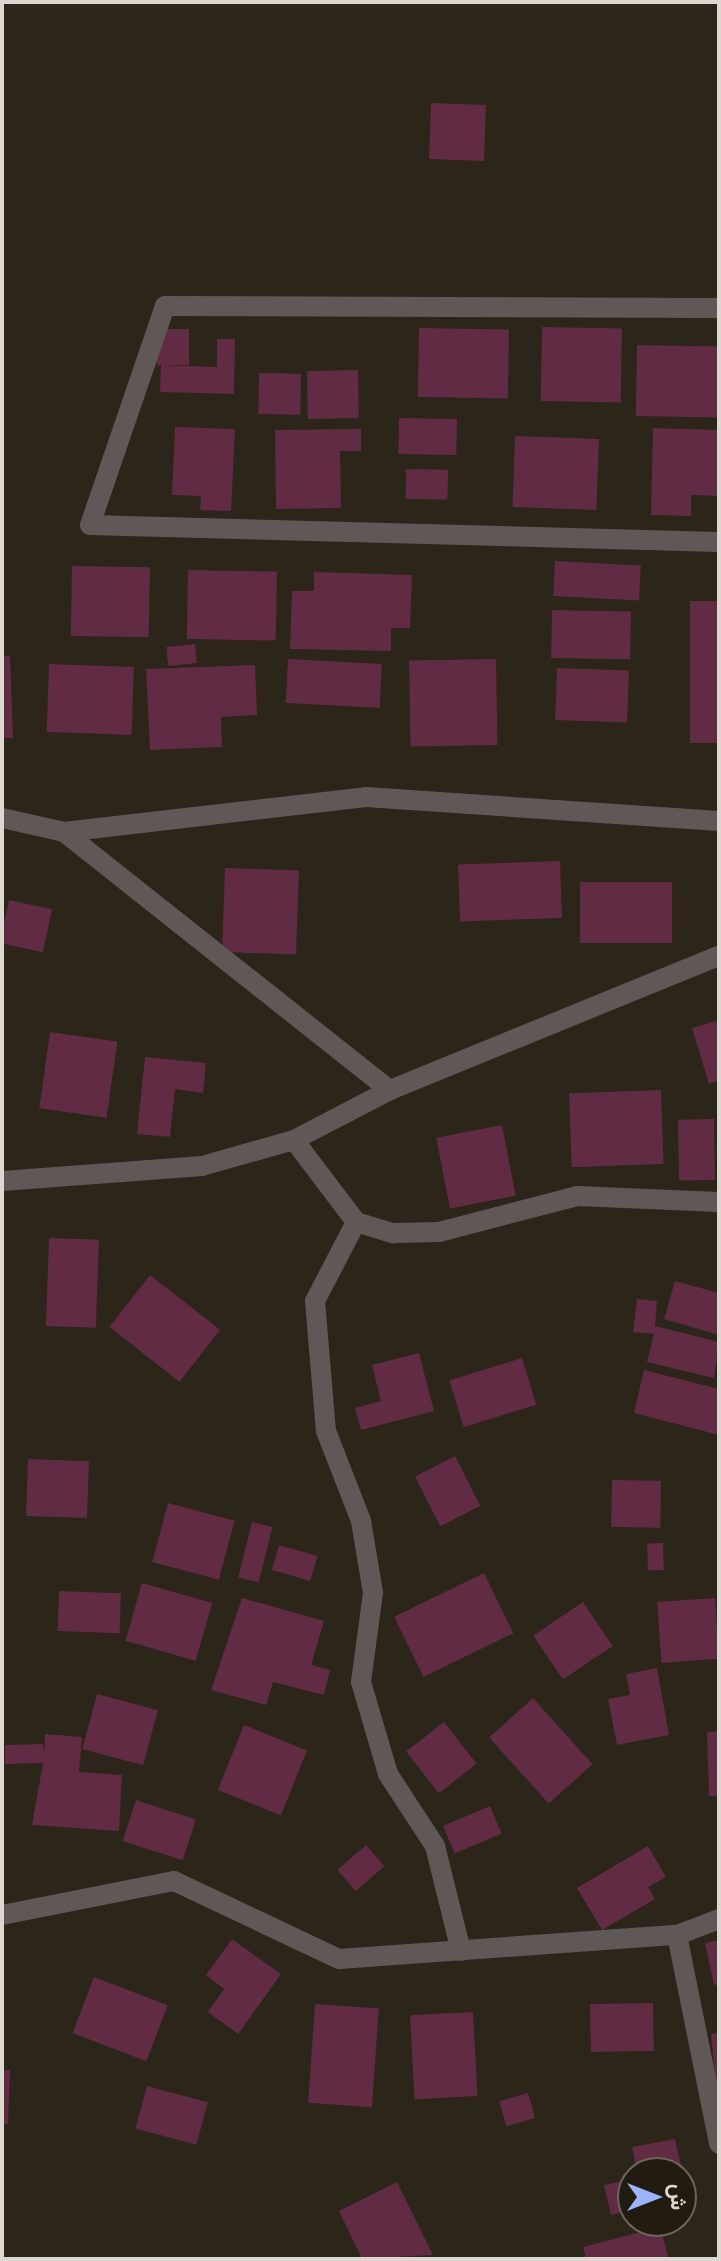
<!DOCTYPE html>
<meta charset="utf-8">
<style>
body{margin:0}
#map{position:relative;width:721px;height:2261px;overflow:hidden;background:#2b251a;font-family:"Source Serif 4",Vazirmatn,serif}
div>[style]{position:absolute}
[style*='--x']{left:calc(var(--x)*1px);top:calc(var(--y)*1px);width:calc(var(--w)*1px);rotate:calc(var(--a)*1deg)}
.building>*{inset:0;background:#602b43;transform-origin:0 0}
.minor>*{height:20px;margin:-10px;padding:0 10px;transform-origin:10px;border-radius:10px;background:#605857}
span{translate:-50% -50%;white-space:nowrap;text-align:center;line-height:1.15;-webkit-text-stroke:7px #221c10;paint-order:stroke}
.frame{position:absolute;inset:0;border:4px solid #dcd8d0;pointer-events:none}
.north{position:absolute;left:617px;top:2157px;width:80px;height:80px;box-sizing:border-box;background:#221c10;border:2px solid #6c675d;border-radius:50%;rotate:90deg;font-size:22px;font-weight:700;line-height:32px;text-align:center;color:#dcd8d0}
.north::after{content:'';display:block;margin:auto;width:28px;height:36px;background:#9bb5fd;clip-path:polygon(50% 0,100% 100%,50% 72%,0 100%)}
</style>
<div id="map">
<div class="building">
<div style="left:431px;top:103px;width:55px;height:56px;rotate:2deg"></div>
<div style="left:542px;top:327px;width:80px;height:74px;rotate:1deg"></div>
<div style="left:419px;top:328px;width:90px;height:69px;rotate:1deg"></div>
<div style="left:157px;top:329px;width:32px;height:36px"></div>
<div style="clip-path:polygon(217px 339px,235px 339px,234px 394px,160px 392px,161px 365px,217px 367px)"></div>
<div style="left:637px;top:345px;width:82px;height:71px;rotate:1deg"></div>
<div style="left:358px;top:370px;width:48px;height:51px;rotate:89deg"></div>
<div style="left:259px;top:373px;width:42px;height:41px;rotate:1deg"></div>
<div style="left:399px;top:418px;width:58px;height:36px;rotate:1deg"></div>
<div style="clip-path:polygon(175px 427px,235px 429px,231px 511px,200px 510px,201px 496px,172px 495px)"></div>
<div style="clip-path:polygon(653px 428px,719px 430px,719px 496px,691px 495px,691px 516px,651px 515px)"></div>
<div style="clip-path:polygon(361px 429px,361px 451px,340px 451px,341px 508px,276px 509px,275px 430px)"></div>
<div style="left:515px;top:436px;width:84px;height:71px;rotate:2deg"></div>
<div style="left:406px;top:469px;width:42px;height:30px;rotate:1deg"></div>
<div style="left:555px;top:561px;width:86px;height:35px;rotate:3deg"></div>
<div style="left:72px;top:566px;width:78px;height:70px;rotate:1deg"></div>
<div style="left:188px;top:570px;width:89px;height:69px;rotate:1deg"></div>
<div style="clip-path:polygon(314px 572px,412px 575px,410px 628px,391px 628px,391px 651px,290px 649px,292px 591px,314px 591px)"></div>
<div style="left:690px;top:601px;width:29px;height:142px"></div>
<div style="left:552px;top:610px;width:79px;height:48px;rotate:1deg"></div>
<div style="left:195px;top:644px;width:19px;height:29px;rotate:84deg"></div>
<div style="clip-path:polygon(2px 656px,10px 656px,13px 738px,2px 738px)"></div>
<div style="left:288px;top:659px;width:94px;height:44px;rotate:3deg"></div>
<div style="left:496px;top:659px;width:86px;height:87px;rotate:89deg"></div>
<div style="left:49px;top:664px;width:85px;height:68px;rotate:2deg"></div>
<div style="clip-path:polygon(255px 665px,257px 715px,221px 717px,222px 747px,150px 750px,146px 669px)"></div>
<div style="left:557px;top:668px;width:72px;height:52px;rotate:2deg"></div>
<div style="left:560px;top:861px;width:57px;height:102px;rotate:88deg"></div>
<div style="left:225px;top:868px;width:74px;height:84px;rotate:2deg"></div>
<div style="left:580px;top:882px;width:92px;height:61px"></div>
<div style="left:9px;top:900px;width:44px;height:44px;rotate:12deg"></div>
<div style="clip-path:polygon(719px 1020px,719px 1080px,709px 1084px,692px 1028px)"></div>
<div style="left:50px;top:1032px;width:68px;height:77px;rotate:8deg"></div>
<div style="clip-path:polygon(145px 1057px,206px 1063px,203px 1093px,175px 1089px,170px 1137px,137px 1134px)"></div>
<div style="left:661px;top:1090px;width:74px;height:92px;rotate:88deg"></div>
<div style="left:714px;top:1119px;width:61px;height:36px;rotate:89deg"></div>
<div style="left:502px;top:1125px;width:72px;height:67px;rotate:79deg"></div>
<div style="left:49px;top:1238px;width:50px;height:88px;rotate:2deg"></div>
<div style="left:150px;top:1275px;width:89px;height:66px;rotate:38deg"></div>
<div style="clip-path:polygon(675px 1281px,719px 1293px,719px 1335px,664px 1319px)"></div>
<div style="clip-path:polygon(637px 1299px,657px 1301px,655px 1326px,719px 1342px,714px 1378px,647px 1362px,654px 1334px,633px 1332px)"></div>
<div style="clip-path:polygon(419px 1353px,434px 1411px,361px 1430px,355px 1408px,381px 1401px,372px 1365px)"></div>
<div style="left:522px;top:1358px;width:49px;height:76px;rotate:73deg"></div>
<div style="clip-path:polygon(644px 1370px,719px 1389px,719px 1435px,634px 1413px)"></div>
<div style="left:455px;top:1456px;width:56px;height:45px;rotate:63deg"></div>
<div style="left:28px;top:1459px;width:61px;height:57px;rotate:2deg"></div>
<div style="left:612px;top:1480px;width:49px;height:47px;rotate:1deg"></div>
<div style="left:168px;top:1503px;width:69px;height:61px;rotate:15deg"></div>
<div style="left:252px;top:1522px;width:21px;height:57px;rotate:14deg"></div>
<div style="left:663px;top:1543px;width:27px;height:16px;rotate:88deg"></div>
<div style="left:279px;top:1545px;width:40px;height:26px;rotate:16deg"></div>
<div style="left:484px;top:1573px;width:67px;height:100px;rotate:64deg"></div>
<div style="left:142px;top:1583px;width:73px;height:60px;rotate:16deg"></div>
<div style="left:59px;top:1591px;width:62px;height:40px;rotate:2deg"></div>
<div style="clip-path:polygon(242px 1598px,324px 1621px,311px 1665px,330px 1670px,324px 1695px,273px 1682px,266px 1705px,211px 1690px)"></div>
<div style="left:715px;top:1598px;width:61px;height:58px;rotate:86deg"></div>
<div style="left:583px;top:1602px;width:53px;height:60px;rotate:56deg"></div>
<div style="clip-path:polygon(657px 1668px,669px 1735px,617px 1745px,608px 1699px,630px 1695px,626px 1674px)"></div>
<div style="left:97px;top:1694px;width:63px;height:57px;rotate:15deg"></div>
<div style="left:533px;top:1698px;width:89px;height:59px;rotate:48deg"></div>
<div style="left:444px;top:1722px;width:53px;height:48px;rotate:52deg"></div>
<div style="left:244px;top:1725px;width:68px;height:70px;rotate:22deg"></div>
<div style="clip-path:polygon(719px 1731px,719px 1796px,709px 1796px,707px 1732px)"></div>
<div style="clip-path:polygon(45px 1734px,82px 1737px,79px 1772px,122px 1775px,119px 1831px,32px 1825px,43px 1763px,5px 1764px,5px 1745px,43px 1744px,44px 1755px)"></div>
<div style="left:136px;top:1800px;width:63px;height:43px;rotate:18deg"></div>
<div style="left:490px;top:1806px;width:30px;height:51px;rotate:67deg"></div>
<div style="left:366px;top:1845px;width:28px;height:38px;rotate:49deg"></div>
<div style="clip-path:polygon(648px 1846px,666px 1877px,648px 1887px,655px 1899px,602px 1930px,577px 1888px)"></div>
<div style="clip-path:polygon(232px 1939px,281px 1974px,238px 2034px,208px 2012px,224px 1989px,206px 1975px)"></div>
<div style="clip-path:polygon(719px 1940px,719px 1984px,714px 1985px,705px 1943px)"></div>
<div style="left:94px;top:1977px;width:79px;height:60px;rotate:21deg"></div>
<div style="left:653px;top:2003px;width:48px;height:63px;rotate:89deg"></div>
<div style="left:315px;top:2004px;width:64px;height:99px;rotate:4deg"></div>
<div style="left:473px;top:2012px;width:84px;height:63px;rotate:87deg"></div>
<div style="clip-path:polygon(719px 2033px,719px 2089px,716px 2089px,711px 2034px)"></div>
<div style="clip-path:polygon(2px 2070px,10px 2070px,8px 2124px,2px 2124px)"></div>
<div style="left:147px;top:2086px;width:63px;height:44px;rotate:15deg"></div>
<div style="left:528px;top:2093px;width:26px;height:30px;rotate:74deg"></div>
<div style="clip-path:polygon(675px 2139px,682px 2171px,637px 2173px,632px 2147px)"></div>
<div style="clip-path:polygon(633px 2179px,633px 2210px,611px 2215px,604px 2185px)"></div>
<div style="clip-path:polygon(397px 2182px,433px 2255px,362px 2259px,339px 2211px)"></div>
<div style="clip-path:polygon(660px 2227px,669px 2259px,586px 2259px,583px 2247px)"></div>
</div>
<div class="minor">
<div style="--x:719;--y:308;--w:554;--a:-179.79"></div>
<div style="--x:165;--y:306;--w:231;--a:108.9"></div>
<div style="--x:90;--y:525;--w:629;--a:1.55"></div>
<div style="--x:2;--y:818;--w:64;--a:12.7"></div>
<div style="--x:64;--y:832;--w:416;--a:38.4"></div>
<div style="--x:64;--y:832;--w:304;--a:-6.6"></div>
<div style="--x:366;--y:797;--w:354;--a:3.9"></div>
<div style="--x:294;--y:1140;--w:103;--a:52.9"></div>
<div style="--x:356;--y:1222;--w:39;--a:17"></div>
<div style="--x:393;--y:1233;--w:46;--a:-1.2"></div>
<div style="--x:439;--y:1232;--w:143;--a:-14.6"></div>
<div style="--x:577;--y:1196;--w:142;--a:2.4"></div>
<div style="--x:2;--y:1181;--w:201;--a:-4.3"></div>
<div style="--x:202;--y:1166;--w:96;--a:-15.8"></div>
<div style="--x:294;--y:1140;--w:108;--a:-27.5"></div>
<div style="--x:390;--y:1090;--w:355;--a:-22.2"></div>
<div style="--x:356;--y:1222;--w:89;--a:117.4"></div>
<div style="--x:315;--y:1301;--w:130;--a:85.2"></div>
<div style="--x:326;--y:1431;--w:97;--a:68.7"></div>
<div style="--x:361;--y:1521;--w:73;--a:80.5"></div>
<div style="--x:373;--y:1593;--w:90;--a:97.7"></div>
<div style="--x:361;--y:1682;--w:96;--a:73.6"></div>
<div style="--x:388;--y:1774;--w:86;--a:56.9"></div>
<div style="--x:435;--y:1846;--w:108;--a:76.1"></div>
<div style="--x:2;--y:1915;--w:175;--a:-11.2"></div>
<div style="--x:174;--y:1881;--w:183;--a:25.3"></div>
<div style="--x:339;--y:1959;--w:339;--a:-4.1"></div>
<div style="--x:719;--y:1919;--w:45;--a:159.1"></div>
<div style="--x:677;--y:1935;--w:213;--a:78.6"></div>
</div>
<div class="frame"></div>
<div class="north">ش</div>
</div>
